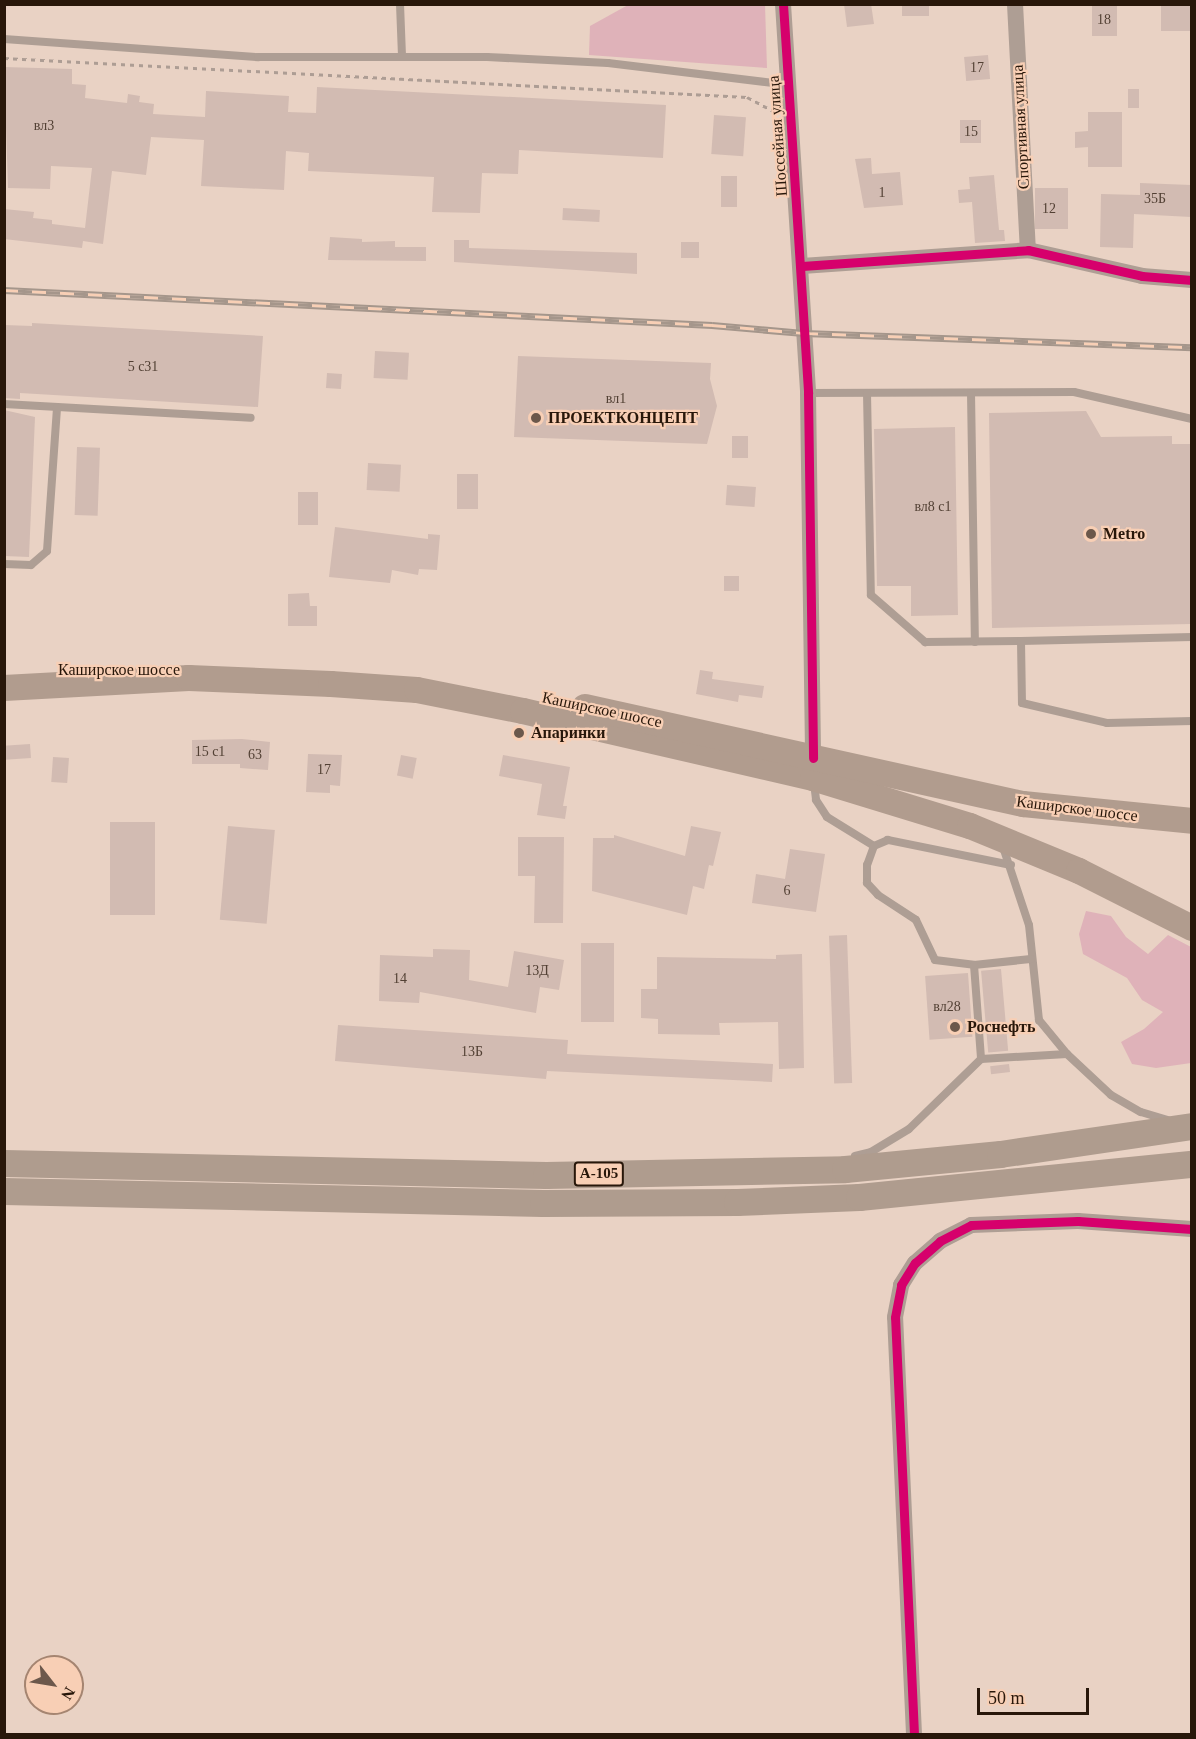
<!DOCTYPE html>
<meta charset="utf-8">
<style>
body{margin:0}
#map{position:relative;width:1196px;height:1739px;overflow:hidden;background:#e9d2c4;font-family:Georgia,serif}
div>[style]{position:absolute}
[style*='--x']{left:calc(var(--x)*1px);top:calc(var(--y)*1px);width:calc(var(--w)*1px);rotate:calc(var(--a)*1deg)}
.green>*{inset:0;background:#dfb2b9}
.building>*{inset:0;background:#d2bbb2;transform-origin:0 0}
.path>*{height:3px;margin-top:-1.5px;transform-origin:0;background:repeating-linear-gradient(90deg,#ad9d94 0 4.5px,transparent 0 9px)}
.service>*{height:8px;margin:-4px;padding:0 4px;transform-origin:4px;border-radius:4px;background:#ae9e94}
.minor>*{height:16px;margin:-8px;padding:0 8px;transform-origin:8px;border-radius:8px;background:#ae9e94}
.primary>*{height:26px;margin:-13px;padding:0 13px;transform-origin:13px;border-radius:13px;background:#b19c8e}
.trunk>*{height:27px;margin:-13.5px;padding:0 13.5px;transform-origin:13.5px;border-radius:13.5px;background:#af9c8e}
.rail>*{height:7px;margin-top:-3.5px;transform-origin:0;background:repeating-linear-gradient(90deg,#f8cfb5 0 14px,#a5968b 0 28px);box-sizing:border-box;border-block:2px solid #a5968b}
.cycleway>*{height:9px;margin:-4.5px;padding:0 4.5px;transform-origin:4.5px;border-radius:4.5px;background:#d6006c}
.dots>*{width:16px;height:16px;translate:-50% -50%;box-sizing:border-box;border:3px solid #f8cfb5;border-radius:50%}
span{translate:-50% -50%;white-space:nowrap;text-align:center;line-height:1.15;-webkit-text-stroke:4.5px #f8cfb5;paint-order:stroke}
.number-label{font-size:14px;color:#524034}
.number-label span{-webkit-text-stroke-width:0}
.shield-label span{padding:2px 4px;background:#f8cfb5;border:2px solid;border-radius:4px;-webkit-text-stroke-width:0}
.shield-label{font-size:15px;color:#28170a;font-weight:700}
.street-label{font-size:16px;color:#28170a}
.poi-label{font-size:16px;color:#28170a;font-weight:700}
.left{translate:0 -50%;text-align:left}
.frame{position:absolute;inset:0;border:6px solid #28170a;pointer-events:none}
.north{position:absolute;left:24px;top:1655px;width:60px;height:60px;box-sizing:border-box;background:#f8cfb5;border:2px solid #a58571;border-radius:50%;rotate:121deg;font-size:16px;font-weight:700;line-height:24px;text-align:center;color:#28170a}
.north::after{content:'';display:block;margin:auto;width:21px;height:27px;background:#6c584b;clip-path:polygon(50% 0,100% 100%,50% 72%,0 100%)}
.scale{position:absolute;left:977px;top:1688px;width:112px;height:27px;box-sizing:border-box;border:3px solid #28170a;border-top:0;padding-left:8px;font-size:18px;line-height:21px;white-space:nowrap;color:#28170a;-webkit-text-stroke:4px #f8cfb5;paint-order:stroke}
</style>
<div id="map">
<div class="green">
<div style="clip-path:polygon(628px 5px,765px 5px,767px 68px,589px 55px,590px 26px)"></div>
<div style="clip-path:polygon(1086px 911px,1111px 916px,1126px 937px,1148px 954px,1168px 935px,1191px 947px,1191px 1063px,1156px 1068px,1132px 1064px,1121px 1042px,1144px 1029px,1163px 1012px,1142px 1000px,1127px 978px,1083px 954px,1079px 934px)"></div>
</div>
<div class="building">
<div style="clip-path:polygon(844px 4px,871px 4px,874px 24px,847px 27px)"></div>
<div style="left:902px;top:4px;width:27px;height:12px"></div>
<div style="left:1092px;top:4px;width:25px;height:32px"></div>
<div style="left:1161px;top:4px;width:30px;height:27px"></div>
<div style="left:988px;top:55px;width:24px;height:24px;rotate:85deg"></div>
<div style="clip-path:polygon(4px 67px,72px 69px,72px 84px,86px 85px,85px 98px,127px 103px,128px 94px,140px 96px,139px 102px,154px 104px,153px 114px,205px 117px,206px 91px,289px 96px,288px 112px,316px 113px,317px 87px,666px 105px,663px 158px,519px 150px,518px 174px,482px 173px,480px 213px,432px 212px,434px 177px,308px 171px,309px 153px,286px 151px,284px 190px,201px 186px,204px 140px,151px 137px,146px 175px,112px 171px,103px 244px,83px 241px,82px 248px,4px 239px,4px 209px,34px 212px,33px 218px,52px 220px,52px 224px,85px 228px,92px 168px,51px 166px,50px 189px,8px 188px)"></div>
<div style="left:1128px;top:89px;width:11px;height:19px"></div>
<div style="clip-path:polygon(1088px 112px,1122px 112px,1122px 167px,1088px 167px,1088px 147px,1075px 148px,1075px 132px,1088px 131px)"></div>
<div style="left:714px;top:115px;width:32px;height:39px;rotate:4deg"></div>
<div style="left:960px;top:120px;width:21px;height:23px"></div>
<div style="clip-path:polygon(871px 158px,872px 174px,900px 172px,903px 205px,864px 208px,855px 159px)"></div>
<div style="clip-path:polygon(994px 175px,999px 230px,1004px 230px,1005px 241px,975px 243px,972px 202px,959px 203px,958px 190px,970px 189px,969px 177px)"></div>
<div style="left:721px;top:176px;width:16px;height:31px"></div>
<div style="clip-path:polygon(1140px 183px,1191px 185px,1191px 217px,1134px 214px,1133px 248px,1100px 247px,1101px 194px,1140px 195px)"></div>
<div style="left:1035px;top:188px;width:33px;height:41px"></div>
<div style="left:563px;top:208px;width:37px;height:12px;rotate:3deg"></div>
<div style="clip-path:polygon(330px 237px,362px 239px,362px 242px,395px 241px,395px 247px,426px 247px,426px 261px,328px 260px)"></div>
<div style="clip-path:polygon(454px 240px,469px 240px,469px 248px,637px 253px,637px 274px,454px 262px)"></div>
<div style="left:681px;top:242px;width:18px;height:16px"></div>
<div style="clip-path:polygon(32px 323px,263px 336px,258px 407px,20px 393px,20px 399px,4px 398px,4px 325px,32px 326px)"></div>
<div style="left:375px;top:351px;width:34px;height:27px;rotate:3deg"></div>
<div style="clip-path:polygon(518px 356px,711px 363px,710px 379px,717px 406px,707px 444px,514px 437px)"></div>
<div style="left:327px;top:373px;width:15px;height:15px;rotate:4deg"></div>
<div style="clip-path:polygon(4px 410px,35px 417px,29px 557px,4px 556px)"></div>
<div style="clip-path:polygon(1086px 411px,1101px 437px,1172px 436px,1172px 444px,1191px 444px,1191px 624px,992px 628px,989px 413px)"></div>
<div style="clip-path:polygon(955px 427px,958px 615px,911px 616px,911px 586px,877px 586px,874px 429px)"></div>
<div style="left:732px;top:436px;width:16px;height:22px"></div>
<div style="left:77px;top:447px;width:23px;height:68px;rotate:2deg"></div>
<div style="left:368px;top:463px;width:33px;height:27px;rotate:3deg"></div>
<div style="left:457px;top:474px;width:21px;height:35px"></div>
<div style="left:727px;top:485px;width:29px;height:20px;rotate:4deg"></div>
<div style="left:298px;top:492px;width:20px;height:33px"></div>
<div style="clip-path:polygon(335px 527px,428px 539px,428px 534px,440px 535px,437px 570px,419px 569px,418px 575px,392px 570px,390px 583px,329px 577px)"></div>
<div style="left:724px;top:576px;width:15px;height:15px"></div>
<div style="clip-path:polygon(309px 593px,310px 606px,317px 606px,317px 626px,288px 626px,288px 594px)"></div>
<div style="clip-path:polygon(700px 670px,713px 672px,712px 679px,764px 686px,762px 698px,739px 695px,738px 702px,696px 694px)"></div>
<div style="clip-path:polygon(242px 739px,270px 742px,268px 770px,240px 768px,240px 764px,192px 764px,192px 740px)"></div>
<div style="left:30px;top:744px;width:14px;height:26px;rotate:86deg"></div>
<div style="clip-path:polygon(308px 754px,342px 755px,340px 786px,330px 785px,330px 793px,306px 792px)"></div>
<div style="left:401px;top:755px;width:16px;height:21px;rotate:11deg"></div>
<div style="clip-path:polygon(503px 755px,570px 767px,563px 806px,567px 806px,565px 819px,537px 815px,542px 784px,499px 776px)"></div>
<div style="left:53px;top:757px;width:16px;height:25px;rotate:4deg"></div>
<div style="left:110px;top:822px;width:45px;height:93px"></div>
<div style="left:228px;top:826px;width:47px;height:94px;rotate:5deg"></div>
<div style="clip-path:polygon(691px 826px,721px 832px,713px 866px,709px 865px,704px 889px,693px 886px,687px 915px,592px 891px,593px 838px,614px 838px,614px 835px,685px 856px)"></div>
<div style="clip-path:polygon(518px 837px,564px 837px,563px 923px,534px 923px,535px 876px,518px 876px)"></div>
<div style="clip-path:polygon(790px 849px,825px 854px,816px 912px,752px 903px,756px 874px,785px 879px)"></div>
<div style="left:847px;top:935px;width:148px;height:18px;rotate:88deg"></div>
<div style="left:581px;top:943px;width:33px;height:79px"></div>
<div style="clip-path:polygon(433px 949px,470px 950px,469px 980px,508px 987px,514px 951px,564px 960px,559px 990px,540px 987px,536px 1013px,420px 992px,419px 1003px,379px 1001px,380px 955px,433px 957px)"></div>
<div style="clip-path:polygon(802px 954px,804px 1068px,779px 1069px,778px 1022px,719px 1023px,720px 1035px,658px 1034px,658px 1019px,641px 1018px,641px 989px,657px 989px,657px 957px,776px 959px,776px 955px)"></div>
<div style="left:1001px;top:969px;width:82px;height:20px;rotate:85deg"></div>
<div style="left:968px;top:973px;width:64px;height:43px;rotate:86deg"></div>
<div style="clip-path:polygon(338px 1025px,568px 1040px,567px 1054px,773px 1064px,772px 1082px,547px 1071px,546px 1079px,335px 1061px)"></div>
<div style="left:1009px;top:1064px;width:8px;height:19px;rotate:83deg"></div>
</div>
<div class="path">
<div style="--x:4;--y:58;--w:744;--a:3"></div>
<div style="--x:747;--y:97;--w:32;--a:28"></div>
</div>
<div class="service">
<div style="--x:400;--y:4;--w:53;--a:87.8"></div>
<div style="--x:4;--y:39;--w:255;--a:4.1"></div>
<div style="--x:258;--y:57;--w:229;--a:0"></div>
<div style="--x:487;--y:57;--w:121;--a:2.8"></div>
<div style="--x:608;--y:63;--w:182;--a:6.9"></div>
<div style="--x:808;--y:393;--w:266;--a:-0.2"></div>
<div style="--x:1074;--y:392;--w:121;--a:12.9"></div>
<div style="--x:867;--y:393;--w:202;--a:88.9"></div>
<div style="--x:871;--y:595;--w:72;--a:41"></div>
<div style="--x:925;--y:642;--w:96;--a:-0.6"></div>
<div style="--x:1021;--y:641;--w:62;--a:89.1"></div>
<div style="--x:1022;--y:703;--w:87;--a:13.2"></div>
<div style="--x:1107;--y:723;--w:85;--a:-1.3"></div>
<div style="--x:971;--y:393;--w:249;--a:89.1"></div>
<div style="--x:4;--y:404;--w:247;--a:3.2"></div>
<div style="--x:4;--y:564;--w:27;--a:2"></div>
<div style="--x:31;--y:565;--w:21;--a:-41"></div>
<div style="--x:47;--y:551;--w:144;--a:-86"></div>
<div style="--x:1021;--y:641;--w:171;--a:-1.3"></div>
<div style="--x:814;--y:783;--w:17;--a:83"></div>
<div style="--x:816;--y:800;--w:20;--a:57"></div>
<div style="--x:827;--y:817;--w:55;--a:31.7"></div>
<div style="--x:1002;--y:844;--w:85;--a:71.6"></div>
<div style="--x:1029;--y:925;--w:96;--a:84"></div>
<div style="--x:1039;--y:1020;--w:44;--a:50.5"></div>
<div style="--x:1067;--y:1054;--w:60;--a:43"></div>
<div style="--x:1111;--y:1095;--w:34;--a:30"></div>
<div style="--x:1141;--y:1112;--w:28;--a:17"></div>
<div style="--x:1011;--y:865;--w:126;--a:-168.5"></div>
<div style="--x:888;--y:840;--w:15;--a:157"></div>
<div style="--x:874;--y:846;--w:20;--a:110"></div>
<div style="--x:867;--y:865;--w:18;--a:90"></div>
<div style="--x:867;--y:883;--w:16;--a:47"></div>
<div style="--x:878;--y:895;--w:45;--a:33.3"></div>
<div style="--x:916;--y:920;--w:44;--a:64.6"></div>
<div style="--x:935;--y:960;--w:39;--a:7"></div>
<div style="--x:974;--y:965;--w:57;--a:-6"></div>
<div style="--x:974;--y:965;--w:94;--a:85.7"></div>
<div style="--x:855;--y:1156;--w:16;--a:-14"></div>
<div style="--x:871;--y:1152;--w:44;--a:-31.2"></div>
<div style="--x:909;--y:1129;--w:100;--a:-44.2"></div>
<div style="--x:981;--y:1059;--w:86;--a:-3.3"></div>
</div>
<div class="minor">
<div style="--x:783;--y:4;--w:390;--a:86.3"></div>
<div style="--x:808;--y:393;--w:365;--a:89.2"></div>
<div style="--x:1015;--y:4;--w:246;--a:87"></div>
<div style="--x:802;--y:266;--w:227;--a:-4"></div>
<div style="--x:1028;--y:250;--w:117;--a:12.8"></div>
<div style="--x:1142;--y:276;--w:50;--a:4.6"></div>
<div style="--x:914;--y:1734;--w:417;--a:-92.6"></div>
<div style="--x:895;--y:1317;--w:33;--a:-79"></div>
<div style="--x:901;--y:1285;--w:26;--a:-58"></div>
<div style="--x:915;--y:1263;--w:33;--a:-41"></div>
<div style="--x:940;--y:1241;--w:35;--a:-27"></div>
<div style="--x:971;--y:1225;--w:107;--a:-2.1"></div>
<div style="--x:1078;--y:1221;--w:114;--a:4"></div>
</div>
<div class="primary">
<div style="--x:4;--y:688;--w:185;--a:-3.1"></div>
<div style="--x:189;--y:678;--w:142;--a:2.4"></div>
<div style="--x:331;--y:684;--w:86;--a:4"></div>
<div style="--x:417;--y:690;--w:108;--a:11.2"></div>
<div style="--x:523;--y:711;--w:298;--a:13"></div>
<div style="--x:813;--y:778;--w:164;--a:17"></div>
<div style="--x:970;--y:826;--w:118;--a:22.4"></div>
<div style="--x:1079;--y:871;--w:127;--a:26.8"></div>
<div style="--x:585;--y:707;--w:449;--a:12.5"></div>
<div style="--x:1023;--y:804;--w:170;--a:5.7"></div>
</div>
<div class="trunk">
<div style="--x:4;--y:1163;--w:542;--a:1.27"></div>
<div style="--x:546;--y:1175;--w:299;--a:-1.1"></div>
<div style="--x:845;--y:1169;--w:156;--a:-5.5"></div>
<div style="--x:1000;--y:1154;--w:194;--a:-8.3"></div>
<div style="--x:4;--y:1191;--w:539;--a:1.28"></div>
<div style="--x:543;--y:1203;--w:194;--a:-0.3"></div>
<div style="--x:737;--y:1202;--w:122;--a:-2.3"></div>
<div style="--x:859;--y:1197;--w:335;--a:-5.7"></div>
</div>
<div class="rail">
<div style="--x:4;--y:290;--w:709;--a:2.83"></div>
<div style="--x:712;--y:325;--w:92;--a:5"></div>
<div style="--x:804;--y:333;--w:388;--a:2.1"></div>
</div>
<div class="cycleway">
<div style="--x:783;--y:4;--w:390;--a:86.3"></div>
<div style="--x:808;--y:393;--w:365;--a:89.2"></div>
<div style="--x:802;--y:266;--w:227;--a:-4"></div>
<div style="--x:1028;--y:250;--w:117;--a:12.8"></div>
<div style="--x:1142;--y:276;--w:50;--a:4.6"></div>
<div style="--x:914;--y:1734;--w:417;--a:-92.6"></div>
<div style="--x:895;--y:1317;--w:33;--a:-79"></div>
<div style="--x:901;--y:1285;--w:26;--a:-58"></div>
<div style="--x:915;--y:1263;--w:33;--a:-41"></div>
<div style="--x:940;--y:1241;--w:35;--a:-27"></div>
<div style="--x:971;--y:1225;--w:107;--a:-2.1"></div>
<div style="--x:1078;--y:1221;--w:114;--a:4"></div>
</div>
<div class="dots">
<div style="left:536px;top:418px;background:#6c584b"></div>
<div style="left:1091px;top:534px;background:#6c584b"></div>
<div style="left:519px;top:733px;background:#6c584b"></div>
<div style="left:955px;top:1027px;background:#6c584b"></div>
</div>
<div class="number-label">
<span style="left:1104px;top:20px">18</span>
<span style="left:977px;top:68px">17</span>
<span style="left:44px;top:126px">вл3</span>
<span style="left:971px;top:132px">15</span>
<span style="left:882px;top:193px">1</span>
<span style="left:1155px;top:199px">35Б</span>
<span style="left:1049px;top:209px">12</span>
<span style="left:143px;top:367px">5 с31</span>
<span style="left:616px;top:399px">вл1</span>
<span style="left:933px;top:507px">вл8 с1</span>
<span style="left:210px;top:752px">15 с1</span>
<span style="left:255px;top:755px">63</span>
<span style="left:324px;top:770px">17</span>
<span style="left:787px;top:891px">6</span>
<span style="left:537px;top:971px">13Д</span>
<span style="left:400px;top:979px">14</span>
<span style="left:947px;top:1007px">вл28</span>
<span style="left:472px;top:1052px">13Б</span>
</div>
<div class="shield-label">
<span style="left:599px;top:1174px">А-105</span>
</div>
<div class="street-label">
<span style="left:1021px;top:127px;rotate:-93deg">Спортивная улица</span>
<span style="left:778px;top:136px;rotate:-94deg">Шоссейная улица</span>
<span style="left:119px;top:670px">Каширское шоссе</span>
<span style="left:602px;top:710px;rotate:12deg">Каширское шоссе</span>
<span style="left:1077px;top:809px;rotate:7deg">Каширское шоссе</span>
</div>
<div class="poi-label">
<span class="left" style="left:548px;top:418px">ПРОЕКТКОНЦЕПТ</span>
<span class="left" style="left:1103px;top:534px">Metro</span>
<span class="left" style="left:531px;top:733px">Апаринки</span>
<span class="left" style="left:967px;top:1027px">Роснефть</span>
</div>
<div class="frame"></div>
<div class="north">N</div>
<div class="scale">50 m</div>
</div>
